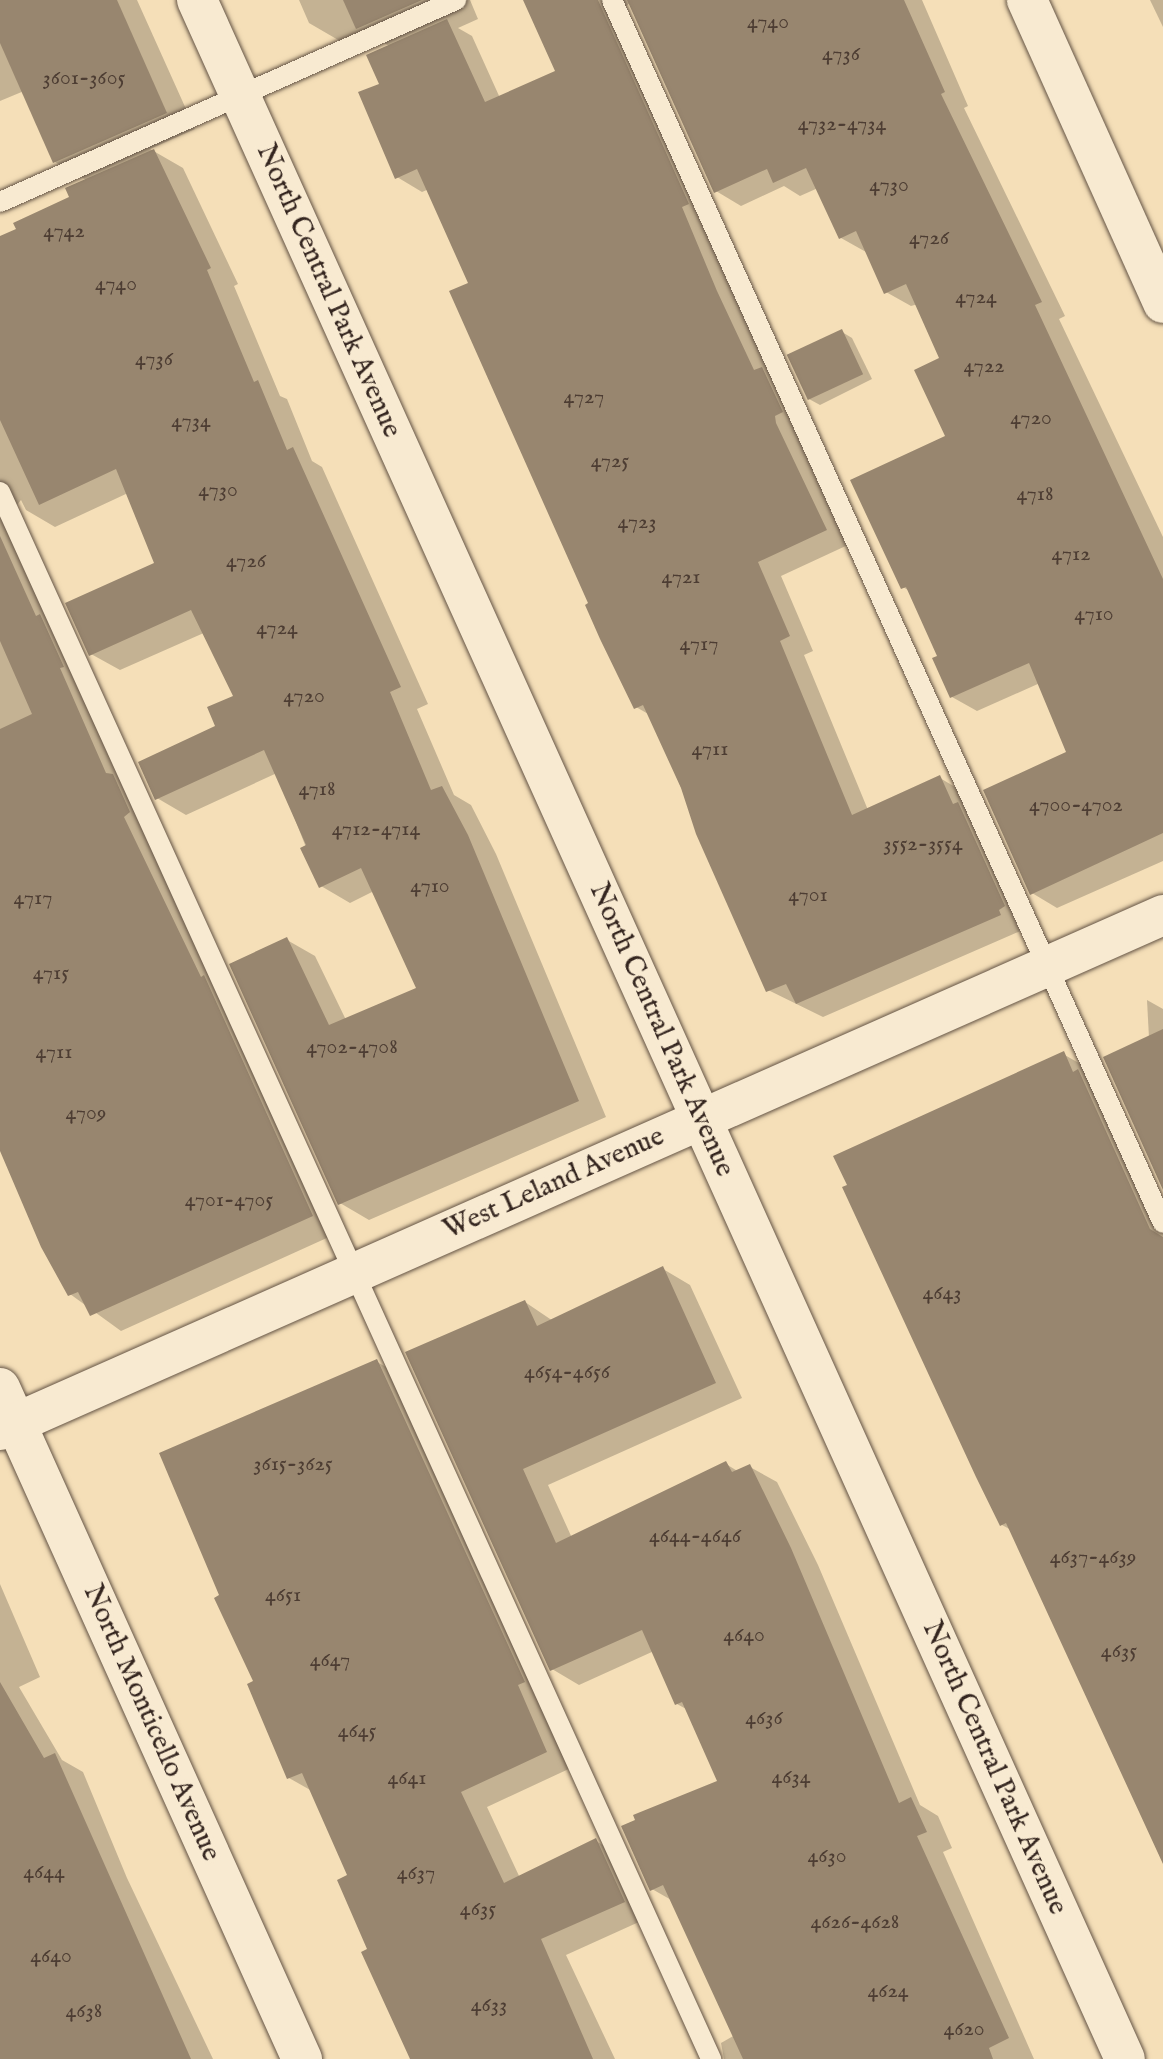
<!DOCTYPE html>
<style>
body{margin:0}
#map{position:relative;width:1163px;height:2059px;overflow:hidden;background:#f5dfb8;font-family:"IM FELL English",serif}
div>[style]{position:absolute}
[style*='--x']{left:calc(var(--x)*1px);top:calc(var(--y)*1px);width:calc(var(--w)*1px);rotate:calc(var(--a)*1deg)}
.shadow>*{inset:0;background:#0003}
.building>*{inset:0;background:#98866f;transform-origin:0 0}
.roads{filter:drop-shadow(0 0 2px #645445) drop-shadow(0 0 2px #645445)}
.lane>*{height:20px;margin:-10px;padding:0 10px;transform-origin:10px;border-radius:10px;background:#f8ead1}
.street>*{height:40px;margin:-20px;padding:0 20px;transform-origin:20px;border-radius:20px;background:#f8ead1}
span{translate:-50% -50%;white-space:nowrap;text-align:center;line-height:1.15;-webkit-text-stroke:8px #f8ead1;paint-order:stroke}
.number-label{font-size:22px;color:#4d3d33}
.number-label span{-webkit-text-stroke-width:0}
.street-label{font-size:28px;color:#34251f}
</style>
<div id="map">
<div class="shadow">
<div style="clip-path:polygon(0 0,137px 0,195px 129px,150px 149px,183px 168px,238px 284px,234px 286px,280px 396px,287px 399px,312px 461px,322px 467px,428px 704px,417px 709px,454px 795px,471px 805px,496px 854px,606px 1117px,369px 1220px,340px 1203px,287px 940px,315px 956px,346px 1020px,419px 989px,374px 891px,350px 903px,321px 886px,277px 773px,186px 815px,157px 798px,218px 727px,236px 698px,206px 632px,120px 670px,91px 654px,157px 565px,128px 493px,55px 527px,26px 510px,21px 500px,14px 509px,340px 1232px,121px 1331px,70px 1294px,0 1146px,0 239px,72px 198px,88px 181px,55px 162px,24px 91px,0 101px)"></div>
<div style="clip-path:polygon(299px 0,470px 0,478px 19px,458px 28px,472px 36px,500px 98px,558px 72px,539px 0,922px 0,968px 106px,964px 108px,1065px 316px,1059px 319px,1163px 537px,1163px 861px,1057px 908px,1032px 893px,1069px 754px,1040px 683px,977px 711px,952px 697px,941px 657px,911px 592px,903px 587px,948px 437px,942px 359px,918px 304px,911px 306px,886px 292px,866px 252px,841px 238px,818px 188px,800px 196px,784px 186px,741px 206px,716px 191px,631px 2px,625px 7px,850px 544px,781px 576px,813px 651px,804px 655px,868px 810px,940px 778px,965px 793px,1025px 929px,823px 1017px,768px 990px,650px 715px,636px 707px,591px 604px,471px 284px,429px 189px,422px 192px,397px 177px,391px 47px,375px 38px,352px 48px,309px 23px)"></div>
<div style="clip-path:polygon(1150px 0,1163px 0,1163px 27px)"></div>
<div style="clip-path:polygon(842px 332px,852px 338px,872px 379px,820px 405px,809px 399px)"></div>
<div style="clip-path:polygon(1147px 1000px,1163px 1009px,1163px 1186px,1149px 1038px)"></div>
<div style="clip-path:polygon(1063px 1054px,1091px 1070px,1163px 1212px,1163px 1863px,1013px 1531px,1002px 1525px)"></div>
<div style="clip-path:polygon(663px 1269px,690px 1285px,742px 1398px,548px 1485px,572px 1538px,726px 1464px,739px 1472px,750px 1467px,777px 1482px,818px 1565px,920px 1805px,938px 1816px,952px 1848px,943px 1852px,1034px 2059px,724px 2059px,721px 2043px,735px 2035px,673px 1901px,652px 1889px,720px 1782px,688px 1710px,677px 1704px,654px 1651px,579px 1685px,552px 1669px,408px 1353px,525px 1302px,553px 1321px)"></div>
<div style="clip-path:polygon(377px 1362px,404px 1377px,573px 1767px,487px 1807px,520px 1878px,596px 1841px,623px 1857px,650px 1917px,566px 1955px,615px 2059px,412px 2059px,370px 1950px,350px 1876px,312px 1791px,289px 1778px,256px 1682px)"></div>
<div style="clip-path:polygon(0 1584px,40px 1677px,19px 1687px,62px 1760px,83px 1772px,127px 1878px,213px 2059px,0 2059px)"></div>
</div>
<div class="building">
<div style="clip-path:polygon(0 0,117px 0,167px 113px,53px 163px,0 43px)"></div>
<div style="clip-path:polygon(343px 0,422px 0,356px 29px)"></div>
<div style="clip-path:polygon(523px 0,598px 0,689px 204px,682px 207px,717px 291px,754px 370px,762px 367px,783px 412px,775px 416px,776px 423px,827px 530px,758px 562px,790px 636px,780px 641px,852px 815px,940px 775px,953px 804px,958px 802px,1005px 906px,999px 910px,1001px 915px,796px 1004px,786px 984px,766px 992px,696px 834px,681px 788px,643px 705px,634px 709px,600px 639px,585px 605px,588px 603px,449px 291px,468px 283px,417px 169px,395px 179px,358px 92px,379px 84px,366px 55px,447px 19px,485px 102px,555px 71px)"></div>
<div style="clip-path:polygon(627px 0,904px 0,945px 92px,941px 94px,1042px 302px,1035px 305px,1163px 579px,1163px 833px,1030px 895px,983px 790px,1066px 752px,1029px 663px,950px 698px,932px 658px,937px 656px,906px 587px,901px 589px,850px 480px,945px 436px,914px 370px,939px 358px,906px 284px,884px 294px,856px 231px,839px 239px,806px 168px,773px 183px,767px 169px,714px 193px)"></div>
<div style="clip-path:polygon(154px 149px,211px 268px,207px 270px,254px 382px,258px 380px,287px 450px,293px 447px,401px 687px,390px 692px,431px 790px,442px 786px,468px 835px,579px 1101px,338px 1205px,229px 964px,287px 937px,329px 1025px,416px 988px,361px 868px,319px 888px,300px 848px,306px 845px,264px 750px,155px 800px,138px 762px,215px 726px,207px 707px,233px 696px,191px 610px,89px 656px,65px 603px,154px 563px,116px 469px,39px 505px,0 420px,0 236px,16px 229px,13px 223px,69px 197px,65px 188px)"></div>
<div style="left:842px;top:329px;width:50px;height:61px;rotate:65deg"></div>
<div style="clip-path:polygon(0 536px,36px 616px,40px 614px,64px 667px,60px 668px,106px 773px,113px 774px,130px 812px,124px 817px,201px 977px,204px 975px,313px 1216px,90px 1316px,78px 1292px,68px 1296px,41px 1247px,0 1151px,0 729px,32px 714px,0 641px)"></div>
<div style="clip-path:polygon(1163px 1029px,1163px 1190px,1103px 1057px)"></div>
<div style="clip-path:polygon(1064px 1051px,1073px 1072px,1078px 1069px,1150px 1229px,1163px 1237px,1163px 1864px,1006px 1523px,1000px 1526px,976px 1477px,842px 1187px,847px 1185px,833px 1156px)"></div>
<div style="clip-path:polygon(663px 1266px,716px 1383px,523px 1469px,556px 1543px,726px 1461px,732px 1472px,750px 1464px,791px 1548px,899px 1803px,911px 1797px,927px 1832px,917px 1836px,1009px 2038px,989px 2048px,993px 2059px,743px 2059px,663px 1885px,650px 1891px,621px 1826px,635px 1820px,633px 1815px,717px 1781px,682px 1702px,675px 1705px,642px 1630px,550px 1671px,405px 1352px,525px 1300px,537px 1326px)"></div>
<div style="clip-path:polygon(377px 1359px,525px 1682px,518px 1685px,547px 1752px,461px 1792px,504px 1883px,596px 1838px,625px 1902px,541px 1939px,593px 2059px,410px 2059px,361px 1952px,367px 1949px,337px 1880px,347px 1875px,302px 1773px,287px 1779px,247px 1684px,253px 1681px,214px 1598px,219px 1595px,159px 1453px)"></div>
<div style="clip-path:polygon(0 1682px,44px 1758px,55px 1753px,191px 2059px,0 2059px)"></div>
</div>
<div class="roads">
<div class="lane">
<div style="--x:612;--y:0;--w:1341;--a:65.75"></div>
<div style="--x:0;--y:202;--w:499;--a:-23.9"></div>
<div style="--x:0;--y:492;--w:1721;--a:65.59"></div>
</div>
<div class="street">
<div style="--x:197;--y:0;--w:2258;--a:65.74"></div>
<div style="--x:1027;--y:0;--w:332;--a:65.8"></div>
<div style="--x:0;--y:1388;--w:736;--a:65.77"></div>
<div style="--x:0;--y:1430;--w:1272;--a:-23.88"></div>
</div>
</div>
<div class="number-label">
<span style="left:768px;top:23px">4740</span>
<span style="left:841px;top:55px">4736</span>
<span style="left:84px;top:79px">3601-3605</span>
<span style="left:842px;top:125px">4732-4734</span>
<span style="left:889px;top:186px">4730</span>
<span style="left:64px;top:232px">4742</span>
<span style="left:929px;top:239px">4726</span>
<span style="left:116px;top:285px">4740</span>
<span style="left:976px;top:298px">4724</span>
<span style="left:154px;top:360px">4736</span>
<span style="left:984px;top:367px">4722</span>
<span style="left:584px;top:398px">4727</span>
<span style="left:1031px;top:419px">4720</span>
<span style="left:191px;top:422px">4734</span>
<span style="left:610px;top:462px">4725</span>
<span style="left:218px;top:491px">4730</span>
<span style="left:1035px;top:495px">4718</span>
<span style="left:637px;top:523px">4723</span>
<span style="left:1071px;top:555px">4712</span>
<span style="left:246px;top:562px">4726</span>
<span style="left:681px;top:578px">4721</span>
<span style="left:1094px;top:615px">4710</span>
<span style="left:277px;top:629px">4724</span>
<span style="left:699px;top:645px">4717</span>
<span style="left:304px;top:697px">4720</span>
<span style="left:710px;top:750px">4711</span>
<span style="left:317px;top:790px">4718</span>
<span style="left:1076px;top:806px">4700-4702</span>
<span style="left:376px;top:830px">4712-4714</span>
<span style="left:923px;top:845px">3552-3554</span>
<span style="left:430px;top:887px">4710</span>
<span style="left:808px;top:896px">4701</span>
<span style="left:33px;top:899px">4717</span>
<span style="left:51px;top:974px">4715</span>
<span style="left:352px;top:1048px">4702-4708</span>
<span style="left:54px;top:1053px">4711</span>
<span style="left:86px;top:1114px">4709</span>
<span style="left:229px;top:1201px">4701-4705</span>
<span style="left:942px;top:1294px">4643</span>
<span style="left:567px;top:1373px">4654-4656</span>
<span style="left:293px;top:1465px">3615-3625</span>
<span style="left:695px;top:1537px">4644-4646</span>
<span style="left:1093px;top:1558px">4637-4639</span>
<span style="left:283px;top:1596px">4651</span>
<span style="left:744px;top:1636px">4640</span>
<span style="left:1119px;top:1652px">4635</span>
<span style="left:330px;top:1661px">4647</span>
<span style="left:764px;top:1719px">4636</span>
<span style="left:357px;top:1732px">4645</span>
<span style="left:791px;top:1778px">4634</span>
<span style="left:407px;top:1779px">4641</span>
<span style="left:827px;top:1857px">4630</span>
<span style="left:44px;top:1873px">4644</span>
<span style="left:416px;top:1874px">4637</span>
<span style="left:478px;top:1910px">4635</span>
<span style="left:855px;top:1923px">4626-4628</span>
<span style="left:51px;top:1957px">4640</span>
<span style="left:888px;top:1992px">4624</span>
<span style="left:489px;top:2006px">4633</span>
<span style="left:84px;top:2012px">4638</span>
<span style="left:964px;top:2030px">4620</span>
</div>
<div class="street-label">
<span style="left:328px;top:291px;rotate:66deg">North Central Park Avenue</span>
<span style="left:661px;top:1030px;rotate:66deg">North Central Park Avenue</span>
<span style="left:554px;top:1184px;rotate:-24deg">West Leland Avenue</span>
<span style="left:151px;top:1723px;rotate:66deg">North Monticello Avenue</span>
<span style="left:994px;top:1768px;rotate:66deg">North Central Park Avenue</span>
</div>
</div>
